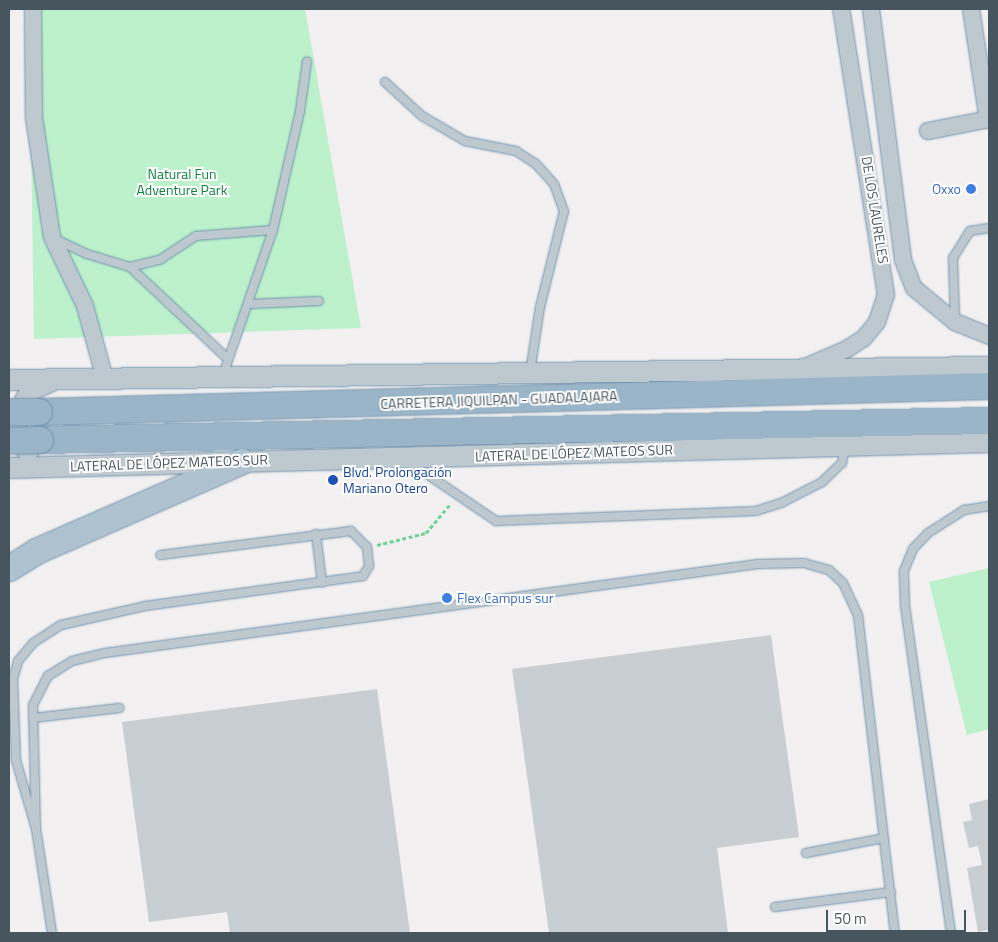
<!DOCTYPE html>
<meta charset="utf-8">
<style>
body{margin:0}
#map{position:relative;width:998px;height:942px;overflow:hidden;background:#f2f0f0;font-family:"Titillium Web",sans-serif}
div>[style]{position:absolute}
[style*='--x']{left:calc(var(--x)*1px);top:calc(var(--y)*1px);width:calc(var(--w)*1px);rotate:calc(var(--a)*1deg)}
.green>*{inset:0;background:#bcf1cc}
.building>*{inset:0;background:#c9ced2}
.path>*{height:3px;margin-top:-1.5px;transform-origin:0;background:repeating-linear-gradient(90deg,#73d19a 0 4px,transparent 0 6.5px)}
.roads{filter:drop-shadow(0 0 1px #7092ad) drop-shadow(0 0 1px #7092ad)}
.service>*{height:8px;margin:-4px;padding:0 4px;transform-origin:4px;border-radius:4px;background:#bdc9cf}
.minor>*{height:16px;margin:-8px;padding:0 8px;transform-origin:8px;border-radius:8px;background:#bdc9cf}
.tertiary>*{height:20px;margin:-10px;padding:0 10px;transform-origin:10px;border-radius:10px;background:#bdc9cf}
.primary>*{height:25px;margin:-12.5px;padding:0 12.5px;transform-origin:12.5px;border-radius:12.5px;background:#aec2d0}
.trunk>*{height:26px;margin:-13px;padding:0 13px;transform-origin:13px;border-radius:13px;background:#9ab4c8}
.bridges{filter:drop-shadow(0 0 1px #7092ad) drop-shadow(0 0 1px #7092ad)}
.trunk-bridge>*{height:26px;margin:-13px;padding:0 13px;transform-origin:13px;border-radius:13px;background:#9ab4c8}
.dots>*{width:14px;height:14px;translate:-50% -50%;box-sizing:border-box;border:2px solid #fff;border-radius:50%}
span{translate:-50% -50%;white-space:nowrap;text-align:center;line-height:1.15;-webkit-text-stroke:4px #fff;paint-order:stroke}
.park-label{font-size:14px;color:#138441}
.shop-label{font-size:14px;color:#366cbe}
.right{translate:-100% -50%;text-align:right}
.left{translate:0 -50%;text-align:left}
.street-label{font-size:14px;color:#47555e}
.transit-label{font-size:14px;color:#164399}
.frame{position:absolute;inset:0;border:10px solid #47555e;pointer-events:none}
.scale{position:absolute;left:826px;top:910px;width:140px;height:22px;box-sizing:border-box;border:2px solid #47555e;border-top:0;padding-left:6px;font-size:15px;line-height:18px;white-space:nowrap;color:#47555e;-webkit-text-stroke:4px #fff;paint-order:stroke}
</style>
<div id="map">
<div class="green">
<div style="clip-path:polygon(29px 9px,305px 9px,361px 328px,34px 339px)"></div>
<div style="clip-path:polygon(989px 568px,989px 729px,967px 735px,929px 582px)"></div>
</div>
<div class="building">
<div style="clip-path:polygon(771px 635px,799px 837px,717px 848px,728px 933px,549px 933px,512px 669px)"></div>
<div style="clip-path:polygon(377px 689px,410px 933px,230px 933px,227px 912px,149px 922px,122px 722px)"></div>
<div style="clip-path:polygon(989px 799px,989px 930px,978px 932px,967px 868px,982px 865px,978px 846px,969px 848px,963px 822px,972px 820px,969px 804px)"></div>
</div>
<div class="path">
<div style="--x:377;--y:545;--w:50;--a:-13.8"></div>
<div style="--x:426;--y:533;--w:39;--a:-50"></div>
</div>
<div class="roads">
<div class="service">
<div style="--x:385;--y:82;--w:50;--a:42.6"></div>
<div style="--x:422;--y:116;--w:50;--a:30.2"></div>
<div style="--x:465;--y:141;--w:52;--a:11.1"></div>
<div style="--x:516;--y:151;--w:24;--a:33"></div>
<div style="--x:536;--y:164;--w:27;--a:48"></div>
<div style="--x:554;--y:184;--w:29;--a:70"></div>
<div style="--x:564;--y:211;--w:99;--a:104"></div>
<div style="--x:540;--y:307;--w:66;--a:98.7"></div>
<div style="--x:55;--y:239;--w:35;--a:25"></div>
<div style="--x:87;--y:254;--w:45;--a:16.8"></div>
<div style="--x:130;--y:267;--w:134;--a:43.2"></div>
<div style="--x:130;--y:267;--w:32;--a:-14"></div>
<div style="--x:161;--y:259;--w:42;--a:-33.3"></div>
<div style="--x:196;--y:236;--w:77;--a:-4.5"></div>
<div style="--x:249;--y:304;--w:70;--a:-2.5"></div>
<div style="--x:955;--y:319;--w:61;--a:-91.9"></div>
<div style="--x:953;--y:258;--w:32;--a:-58"></div>
<div style="--x:970;--y:231;--w:19;--a:-9"></div>
<div style="--x:223;--y:375;--w:153;--a:-71"></div>
<div style="--x:273;--y:230;--w:122;--a:-77.2"></div>
<div style="--x:300;--y:111;--w:50;--a:-82"></div>
<div style="--x:409;--y:462;--w:105;--a:34.1"></div>
<div style="--x:496;--y:521;--w:260;--a:-2.2"></div>
<div style="--x:756;--y:511;--w:28;--a:-18"></div>
<div style="--x:783;--y:502;--w:44;--a:-27.1"></div>
<div style="--x:822;--y:482;--w:28;--a:-44"></div>
<div style="--x:842;--y:463;--w:17;--a:-80"></div>
<div style="--x:316;--y:534;--w:49;--a:83"></div>
<div style="--x:33;--y:718;--w:87;--a:-6.6"></div>
<div style="--x:36;--y:829;--w:124;--a:-91.4"></div>
<div style="--x:33;--y:705;--w:33;--a:-63"></div>
<div style="--x:48;--y:676;--w:28;--a:-32"></div>
<div style="--x:72;--y:661;--w:34;--a:-14"></div>
<div style="--x:105;--y:653;--w:659;--a:-7.76"></div>
<div style="--x:758;--y:564;--w:46;--a:-1.2"></div>
<div style="--x:804;--y:563;--w:26;--a:16"></div>
<div style="--x:829;--y:570;--w:19;--a:43"></div>
<div style="--x:843;--y:583;--w:35;--a:65"></div>
<div style="--x:858;--y:615;--w:320;--a:83.4"></div>
<div style="--x:806;--y:853;--w:79;--a:-10.9"></div>
<div style="--x:775;--y:907;--w:117;--a:-7.4"></div>
<div style="--x:52;--y:933;--w:105;--a:-98.7"></div>
<div style="--x:36;--y:829;--w:72;--a:-106.2"></div>
<div style="--x:16;--y:760;--w:81;--a:-92.1"></div>
<div style="--x:13;--y:679;--w:19;--a:-74"></div>
<div style="--x:18;--y:661;--w:23;--a:-50"></div>
<div style="--x:33;--y:643;--w:33;--a:-33"></div>
<div style="--x:61;--y:625;--w:86;--a:-12.7"></div>
<div style="--x:145;--y:606;--w:220;--a:-7.8"></div>
<div style="--x:363;--y:576;--w:12;--a:-59"></div>
<div style="--x:369;--y:566;--w:19;--a:-96"></div>
<div style="--x:367;--y:547;--w:23;--a:-135"></div>
<div style="--x:351;--y:531;--w:192;--a:172.8"></div>
<div style="--x:951;--y:933;--w:331;--a:-98"></div>
<div style="--x:905;--y:605;--w:34;--a:-92"></div>
<div style="--x:904;--y:571;--w:24;--a:-68"></div>
<div style="--x:913;--y:549;--w:22;--a:-47"></div>
<div style="--x:928;--y:533;--w:43;--a:-32.6"></div>
<div style="--x:964;--y:510;--w:25;--a:-9"></div>
</div>
<div class="minor">
<div style="--x:33;--y:9;--w:109;--a:89.5"></div>
<div style="--x:34;--y:118;--w:120;--a:81.4"></div>
<div style="--x:52;--y:237;--w:76;--a:64.4"></div>
<div style="--x:85;--y:306;--w:76;--a:74.7"></div>
<div style="--x:871;--y:9;--w:253;--a:82.7"></div>
<div style="--x:903;--y:260;--w:30;--a:69"></div>
<div style="--x:914;--y:288;--w:53;--a:39.7"></div>
<div style="--x:955;--y:322;--w:37;--a:22"></div>
<div style="--x:971;--y:9;--w:112;--a:81.3"></div>
<div style="--x:928;--y:131;--w:62;--a:-11.1"></div>
<div style="--x:805;--y:367;--w:46;--a:-23.2"></div>
<div style="--x:847;--y:349;--w:20;--a:-33"></div>
<div style="--x:864;--y:338;--w:21;--a:-51"></div>
<div style="--x:877;--y:322;--w:28;--a:-72"></div>
<div style="--x:886;--y:295;--w:290;--a:-98.9"></div>
</div>
<div class="tertiary">
<div style="--x:9;--y:380;--w:980;--a:-0.76"></div>
<div style="--x:28;--y:452;--w:26;--a:-118"></div>
<div style="--x:16;--y:429;--w:14;--a:-86"></div>
<div style="--x:17;--y:415;--w:29;--a:-61"></div>
<div style="--x:31;--y:390;--w:22;--a:-24"></div>
<div style="--x:9;--y:468;--w:980;--a:-1.52"></div>
</div>
<div class="primary">
<div style="--x:9;--y:568;--w:32;--a:-32"></div>
<div style="--x:36;--y:551;--w:225;--a:-23.6"></div>
</div>
<div class="trunk">
<div style="--x:39;--y:412;--w:950;--a:-1.57"></div>
<div style="--x:40;--y:440;--w:949;--a:-1.15"></div>
</div>
</div>
<div class="bridges">
<div class="trunk-bridge">
<div style="--x:9;--y:412;--w:30;--a:0"></div>
<div style="--x:9;--y:441;--w:31;--a:-2"></div>
</div>
</div>
<div class="dots">
<div style="left:971px;top:189px;background:#3f7fe0"></div>
<div style="left:333px;top:480px;background:#1a4fb4"></div>
<div style="left:447px;top:598px;background:#3f7fe0"></div>
</div>
<div class="park-label">
<span style="left:182px;top:182px">Natural Fun<br>Adventure Park</span>
</div>
<div class="shop-label">
<span class="right" style="left:961px;top:189px">Oxxo</span>
<span class="left" style="left:457px;top:598px">Flex Campus sur</span>
</div>
<div class="street-label">
<span style="left:875px;top:210px;rotate:81deg">DE LOS LAURELES</span>
<span style="left:499px;top:400px;rotate:-2deg">CARRETERA JIQUILPAN - GUADALAJARA</span>
<span style="left:574px;top:453px;rotate:-2deg">LATERAL DE LÓPEZ MATEOS SUR</span>
<span style="left:169px;top:463px;rotate:-2deg">LATERAL DE LÓPEZ MATEOS SUR</span>
</div>
<div class="transit-label">
<span class="left" style="left:343px;top:480px">Blvd. Prolongación<br>Mariano Otero</span>
</div>
<div class="frame"></div>
<div class="scale">50 m</div>
</div>
